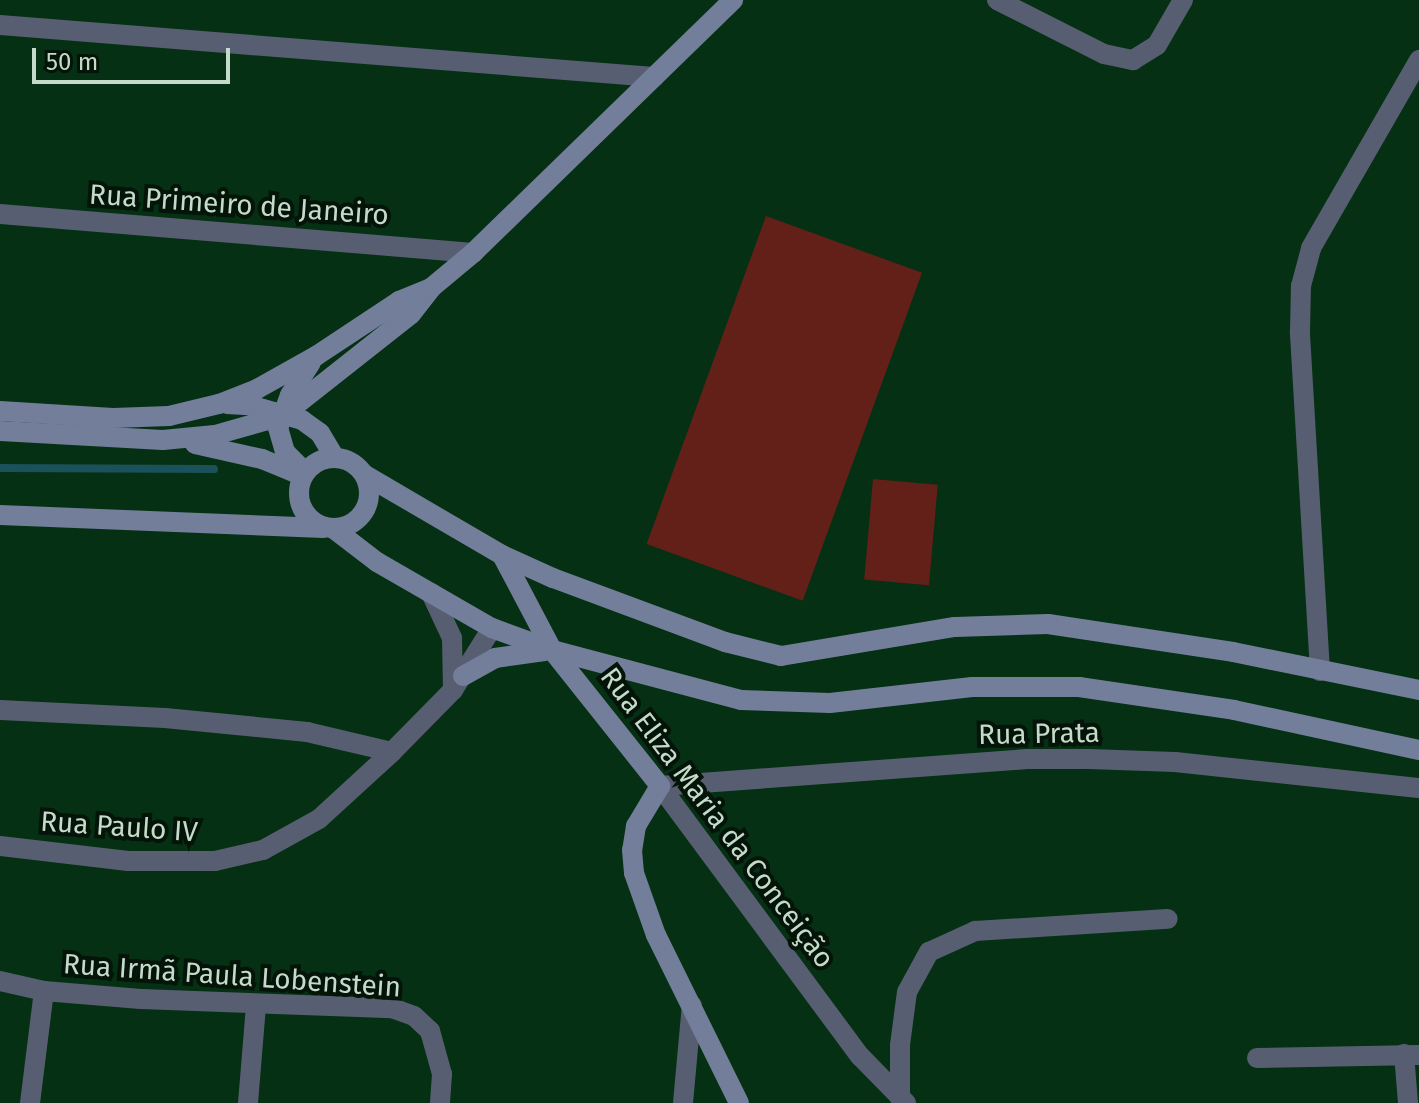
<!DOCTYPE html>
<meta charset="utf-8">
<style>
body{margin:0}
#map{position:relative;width:1419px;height:1103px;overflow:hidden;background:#053013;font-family:"Fira Sans",sans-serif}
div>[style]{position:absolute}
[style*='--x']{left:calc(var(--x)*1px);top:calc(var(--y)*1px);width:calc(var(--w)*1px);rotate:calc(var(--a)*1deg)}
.green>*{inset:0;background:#632018;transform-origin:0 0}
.stream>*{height:8px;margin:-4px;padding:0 4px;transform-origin:4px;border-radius:4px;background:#1a515a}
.street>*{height:20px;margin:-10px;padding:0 10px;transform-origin:10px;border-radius:10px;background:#585e71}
.secondary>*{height:20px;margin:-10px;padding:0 10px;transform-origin:10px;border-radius:10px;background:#737e9b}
.secondary>.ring{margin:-10px;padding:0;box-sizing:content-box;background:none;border:20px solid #737e9b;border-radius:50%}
span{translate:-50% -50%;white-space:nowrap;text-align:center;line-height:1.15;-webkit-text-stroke:8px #041408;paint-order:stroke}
.street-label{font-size:28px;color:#c5dbc9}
.scale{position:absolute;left:32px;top:48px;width:198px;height:36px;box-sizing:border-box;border:4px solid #c5dbc9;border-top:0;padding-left:10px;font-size:24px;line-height:28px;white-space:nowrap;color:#c5dbc9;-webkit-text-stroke:6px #041408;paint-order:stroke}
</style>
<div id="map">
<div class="green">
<div style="left:766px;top:216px;width:166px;height:349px;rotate:20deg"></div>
<div style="left:873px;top:479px;width:65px;height:101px;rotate:5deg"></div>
</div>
<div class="stream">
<div style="--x:0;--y:468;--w:214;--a:0.3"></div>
</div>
<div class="street">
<div style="--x:997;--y:0;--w:120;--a:26.8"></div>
<div style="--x:1104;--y:54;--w:30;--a:12"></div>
<div style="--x:1133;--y:60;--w:28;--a:-32"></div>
<div style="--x:1157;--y:45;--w:52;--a:-60"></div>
<div style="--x:0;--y:25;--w:656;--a:4.55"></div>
<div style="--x:0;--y:214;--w:475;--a:4.7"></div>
<div style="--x:431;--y:593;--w:50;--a:65"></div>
<div style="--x:452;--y:638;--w:52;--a:88.9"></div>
<div style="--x:1320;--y:671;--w:340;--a:-93.4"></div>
<div style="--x:1300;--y:332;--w:46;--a:-88.8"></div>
<div style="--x:1301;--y:286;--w:39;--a:-75"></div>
<div style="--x:1311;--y:248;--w:217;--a:-60.1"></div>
<div style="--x:0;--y:710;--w:165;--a:2.8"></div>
<div style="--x:165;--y:718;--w:143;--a:5.6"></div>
<div style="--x:307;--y:732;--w:87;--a:13.2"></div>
<div style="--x:660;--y:786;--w:368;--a:-4.2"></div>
<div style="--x:1027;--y:759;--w:62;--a:0"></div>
<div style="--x:1089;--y:759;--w:86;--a:2"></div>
<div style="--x:1175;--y:762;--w:245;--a:6.1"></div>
<div style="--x:660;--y:786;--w:336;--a:53.5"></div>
<div style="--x:860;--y:1056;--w:66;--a:45.6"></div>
<div style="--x:0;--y:846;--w:129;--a:6.7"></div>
<div style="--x:128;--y:861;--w:87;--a:0"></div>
<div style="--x:215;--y:861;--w:49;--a:-12.9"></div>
<div style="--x:263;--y:850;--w:64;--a:-29"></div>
<div style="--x:319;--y:819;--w:99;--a:-42.5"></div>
<div style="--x:392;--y:752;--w:87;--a:-45.5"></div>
<div style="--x:453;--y:690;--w:73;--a:-57.8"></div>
<div style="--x:0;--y:981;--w:45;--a:12.8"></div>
<div style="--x:44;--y:991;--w:97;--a:4.7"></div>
<div style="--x:141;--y:999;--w:251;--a:2.1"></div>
<div style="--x:392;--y:1008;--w:23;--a:20"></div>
<div style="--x:414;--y:1016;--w:22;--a:43"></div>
<div style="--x:430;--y:1031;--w:45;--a:74.4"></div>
<div style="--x:442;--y:1074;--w:29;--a:94"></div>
<div style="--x:1404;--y:1054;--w:49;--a:85.3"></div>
<div style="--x:1257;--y:1058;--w:162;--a:-1.1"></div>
<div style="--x:900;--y:1098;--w:53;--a:-90"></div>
<div style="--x:900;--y:1045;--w:53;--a:-82.5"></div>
<div style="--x:907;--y:992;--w:46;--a:-61.2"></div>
<div style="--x:929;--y:952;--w:51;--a:-24.5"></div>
<div style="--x:975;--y:931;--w:193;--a:-3.6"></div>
<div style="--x:30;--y:1103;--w:113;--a:-82.9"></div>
<div style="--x:248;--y:1103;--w:98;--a:-85.3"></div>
<div style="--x:683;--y:1103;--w:98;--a:-84.8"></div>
</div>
<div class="secondary">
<div style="--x:227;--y:404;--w:22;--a:3"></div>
<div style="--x:249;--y:405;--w:55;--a:15.8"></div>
<div style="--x:302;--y:420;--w:22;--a:36"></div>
<div style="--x:320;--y:433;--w:29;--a:59"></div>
<div style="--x:0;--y:411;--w:113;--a:3.5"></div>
<div style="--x:113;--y:418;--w:56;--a:-2"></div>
<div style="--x:169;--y:416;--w:51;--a:-13.5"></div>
<div style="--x:219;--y:404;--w:41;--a:-21.5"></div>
<div style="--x:257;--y:389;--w:68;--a:-29.2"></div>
<div style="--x:316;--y:356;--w:100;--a:-33.5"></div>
<div style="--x:399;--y:301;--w:35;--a:-22"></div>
<div style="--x:0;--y:431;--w:163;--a:3.2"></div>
<div style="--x:163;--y:440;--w:52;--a:-5.5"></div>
<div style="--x:215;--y:435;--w:70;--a:-15.8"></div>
<div style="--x:282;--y:416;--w:164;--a:-38.3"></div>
<div style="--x:411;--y:314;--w:33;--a:-52"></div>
<div style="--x:431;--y:288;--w:55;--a:-39.8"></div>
<div style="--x:473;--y:253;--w:363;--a:-44.2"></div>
<div style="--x:195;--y:444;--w:69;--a:12.6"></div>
<div style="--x:262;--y:459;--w:44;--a:22.5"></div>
<div class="ring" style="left:299px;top:458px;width:50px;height:50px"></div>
<div style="--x:303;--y:470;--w:25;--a:-135"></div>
<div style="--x:285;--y:452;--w:25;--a:-106"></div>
<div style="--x:278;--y:428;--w:35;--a:-70"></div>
<div style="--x:290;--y:395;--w:38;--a:-57"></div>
<div style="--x:365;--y:475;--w:159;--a:30.3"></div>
<div style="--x:502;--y:555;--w:56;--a:24.3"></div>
<div style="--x:553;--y:578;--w:184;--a:20.4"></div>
<div style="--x:725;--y:642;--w:58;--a:14"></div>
<div style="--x:781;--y:656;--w:176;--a:-9.5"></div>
<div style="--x:955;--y:627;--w:93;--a:-1.8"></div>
<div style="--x:1048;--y:624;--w:187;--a:8.6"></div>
<div style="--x:1233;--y:652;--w:190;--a:11.5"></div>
<div style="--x:0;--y:515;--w:324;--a:2.3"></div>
<div style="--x:334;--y:529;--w:54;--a:37.5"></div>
<div style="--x:377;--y:562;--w:133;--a:29.9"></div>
<div style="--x:492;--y:628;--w:64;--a:20.1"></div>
<div style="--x:552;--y:650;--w:196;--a:14.8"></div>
<div style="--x:741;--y:700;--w:89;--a:1.9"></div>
<div style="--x:830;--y:703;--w:143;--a:-6.4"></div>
<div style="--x:972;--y:687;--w:107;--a:0"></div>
<div style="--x:1079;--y:687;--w:157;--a:8.4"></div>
<div style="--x:1234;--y:710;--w:189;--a:12.2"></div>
<div style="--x:502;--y:555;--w:107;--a:62.2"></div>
<div style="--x:552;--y:650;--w:174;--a:51.5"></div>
<div style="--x:660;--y:786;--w:47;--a:121"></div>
<div style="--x:636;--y:826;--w:24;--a:99"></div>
<div style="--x:632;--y:850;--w:23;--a:85"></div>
<div style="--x:634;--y:873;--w:66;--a:70.5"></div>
<div style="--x:656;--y:935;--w:187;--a:63.7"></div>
<div style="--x:463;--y:676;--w:37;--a:-29"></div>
<div style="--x:495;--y:658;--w:50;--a:-8"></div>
</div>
<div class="street-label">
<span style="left:239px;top:205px;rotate:4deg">Rua Primeiro de Janeiro</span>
<span style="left:1039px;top:734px;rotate:-1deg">Rua Prata</span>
<span style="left:717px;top:818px;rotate:53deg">Rua Eliza Maria da Conceição</span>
<span style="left:119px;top:827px;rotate:4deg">Rua Paulo IV</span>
<span style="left:232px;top:976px;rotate:4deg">Rua Irmã Paula Lobenstein</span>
</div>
<div class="scale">50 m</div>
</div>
